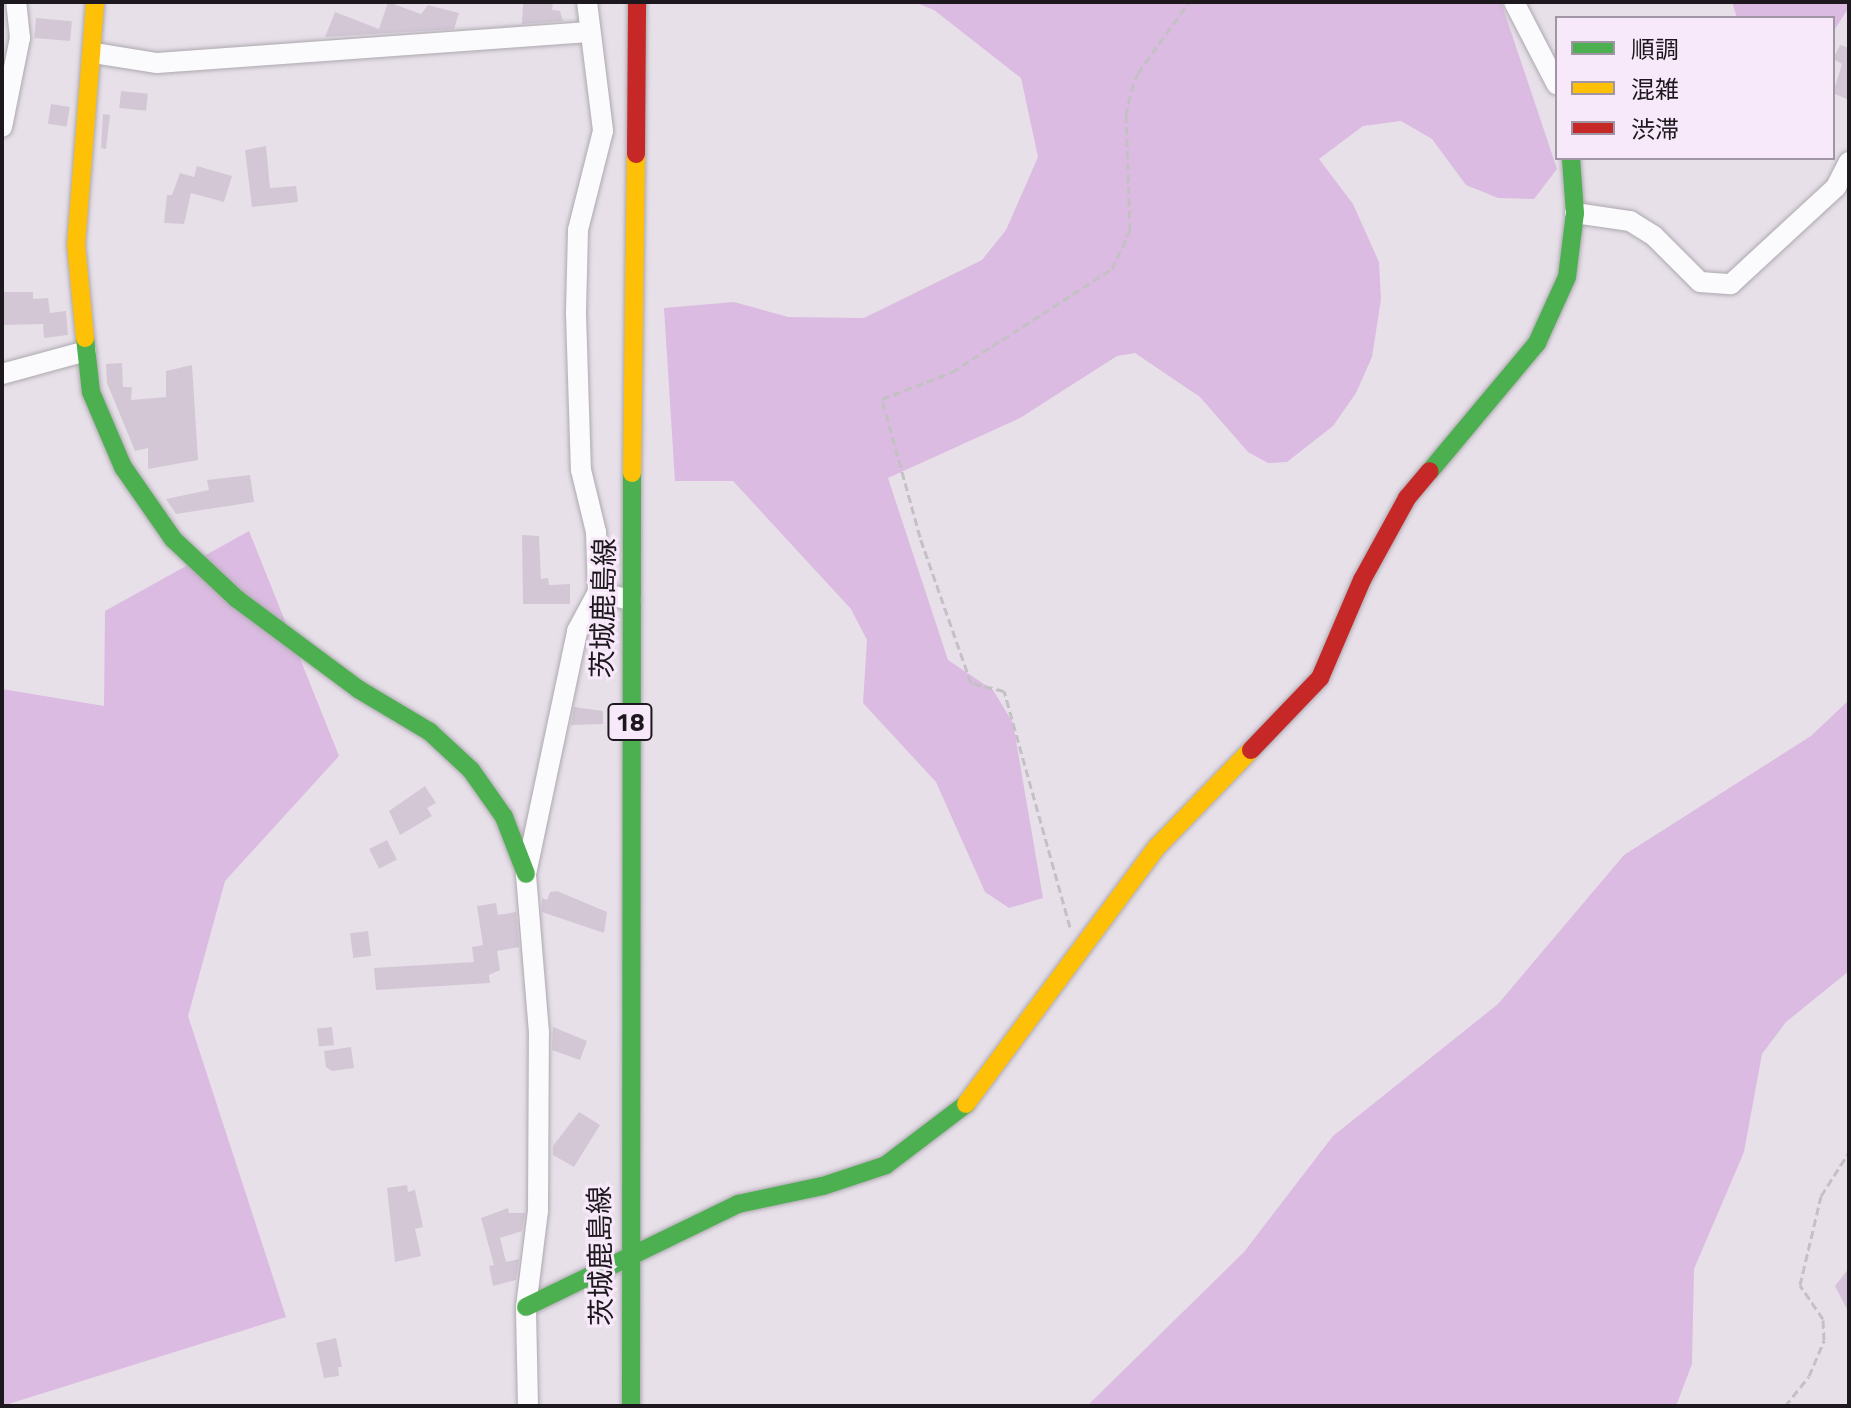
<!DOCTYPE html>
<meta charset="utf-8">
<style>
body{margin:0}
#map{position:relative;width:1851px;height:1408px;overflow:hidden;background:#e7e0e9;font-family:"Titillium Web","Noto Sans JP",sans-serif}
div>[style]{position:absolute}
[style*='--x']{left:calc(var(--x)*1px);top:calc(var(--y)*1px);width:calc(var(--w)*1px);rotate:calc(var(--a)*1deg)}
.green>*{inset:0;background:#d5c1d9}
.forest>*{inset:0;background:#dbbbe1}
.building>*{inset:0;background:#d3c7d6;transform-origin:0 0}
.path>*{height:3px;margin-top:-1.5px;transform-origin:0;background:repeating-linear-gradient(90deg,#c4c1c5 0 8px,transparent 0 12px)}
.roads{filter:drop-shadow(0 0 2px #ada8af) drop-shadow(0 0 2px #ada8af)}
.street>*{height:20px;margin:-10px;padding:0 10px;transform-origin:10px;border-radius:10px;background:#fbfafc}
.fast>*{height:18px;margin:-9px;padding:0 9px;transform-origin:9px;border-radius:9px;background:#4caf50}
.slow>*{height:18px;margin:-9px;padding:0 9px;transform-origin:9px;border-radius:9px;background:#ffc107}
.jam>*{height:18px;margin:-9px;padding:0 9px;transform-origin:9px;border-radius:9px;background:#c62828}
span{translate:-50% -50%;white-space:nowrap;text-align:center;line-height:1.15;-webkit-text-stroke:6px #f8e9fa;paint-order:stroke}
.shield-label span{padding:2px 6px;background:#f8e9fa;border:2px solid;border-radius:6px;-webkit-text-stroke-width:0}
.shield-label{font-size:26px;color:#1d181e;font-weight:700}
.street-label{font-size:28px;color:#1d181e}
.frame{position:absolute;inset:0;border:4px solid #1d181e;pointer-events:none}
.legend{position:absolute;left:1555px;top:16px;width:280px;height:144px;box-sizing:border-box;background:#f8e9fa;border:2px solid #a095a2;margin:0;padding:10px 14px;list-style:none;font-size:24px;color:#1d181e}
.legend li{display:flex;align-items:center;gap:16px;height:40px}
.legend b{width:40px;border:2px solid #a095a2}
</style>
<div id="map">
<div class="green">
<div style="clip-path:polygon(1849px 1268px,1849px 1313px,1835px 1286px)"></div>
</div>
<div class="forest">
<div style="clip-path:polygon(914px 2px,1501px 2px,1557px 169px,1534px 199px,1498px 198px,1466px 185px,1432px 139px,1401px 121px,1363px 126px,1319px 159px,1353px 204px,1379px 262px,1381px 299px,1372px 357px,1356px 393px,1333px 426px,1287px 462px,1268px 463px,1248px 452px,1200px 397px,1135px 353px,1117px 356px,1020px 418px,888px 478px,948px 660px,993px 690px,1013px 723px,1043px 898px,1009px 908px,985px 892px,936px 782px,863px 703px,867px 640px,851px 609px,733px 481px,675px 481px,664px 308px,734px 302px,788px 317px,864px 318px,982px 260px,1006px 230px,1038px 157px,1021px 78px,934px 10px)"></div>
<div style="clip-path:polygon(1732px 2px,1849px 2px,1849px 7px,1833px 32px,1833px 18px,1737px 18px)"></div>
<div style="clip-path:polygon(249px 531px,339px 756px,225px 881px,188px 1016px,286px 1317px,2px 1406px,2px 689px,104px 706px,105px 611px)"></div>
<div style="clip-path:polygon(1849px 700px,1849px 971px,1786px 1022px,1762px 1054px,1744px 1152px,1694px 1269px,1692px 1364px,1676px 1406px,1087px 1406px,1244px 1252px,1333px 1136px,1498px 1004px,1624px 855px,1811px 736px)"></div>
</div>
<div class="building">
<div style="clip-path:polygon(388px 2px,421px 14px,428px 5px,459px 13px,454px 29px,325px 37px,335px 12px,379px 29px)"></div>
<div style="clip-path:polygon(540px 2px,553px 2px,552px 10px,560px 11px,563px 21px,522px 24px,523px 4px)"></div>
<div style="left:36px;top:18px;width:36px;height:20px;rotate:5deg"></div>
<div style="clip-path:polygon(1840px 45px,1849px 48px,1849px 100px,1833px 93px,1842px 64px,1833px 59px)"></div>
<div style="left:121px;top:91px;width:27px;height:17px;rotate:6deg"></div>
<div style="left:51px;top:104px;width:19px;height:20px;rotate:9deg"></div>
<div style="clip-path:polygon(103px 114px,110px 115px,106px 149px,101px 148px)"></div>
<div style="clip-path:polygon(266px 146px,270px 188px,296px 186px,298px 202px,252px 207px,245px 150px)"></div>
<div style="clip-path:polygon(197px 166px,232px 176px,224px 202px,191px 193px,184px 224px,164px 223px,167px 195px,172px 195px,180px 173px,194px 177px)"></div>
<div style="clip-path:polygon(2px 292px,33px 292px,33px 299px,48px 298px,50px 313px,66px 311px,68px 335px,44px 338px,43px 324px,3px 325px)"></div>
<div style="clip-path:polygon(122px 363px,123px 387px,132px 387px,131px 400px,166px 397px,166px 371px,192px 365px,198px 460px,148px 469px,148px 448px,135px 451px,107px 383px,106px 364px)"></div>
<div style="clip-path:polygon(250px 475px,254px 502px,176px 514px,166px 499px,209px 490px,207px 480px)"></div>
<div style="clip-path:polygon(522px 535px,539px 536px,541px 579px,548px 578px,549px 585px,570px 584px,570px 604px,523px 604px)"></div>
<div style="clip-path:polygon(574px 707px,603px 711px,603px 724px,571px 725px)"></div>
<div style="clip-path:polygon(425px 786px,436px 803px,427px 808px,432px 816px,400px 835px,389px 811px)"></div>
<div style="left:387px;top:840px;width:22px;height:20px;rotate:63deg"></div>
<div style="clip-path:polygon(557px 891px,607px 912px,604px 933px,542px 912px,542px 898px,547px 900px,550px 892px)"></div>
<div style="clip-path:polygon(496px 903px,498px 915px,516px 912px,519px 947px,497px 951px,500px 970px,489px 975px,490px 983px,376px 990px,374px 968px,474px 962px,472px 947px,483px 945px,477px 906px)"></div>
<div style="left:368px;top:931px;width:25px;height:18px;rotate:83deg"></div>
<div style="left:332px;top:1027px;width:18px;height:15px;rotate:84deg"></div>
<div style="clip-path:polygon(553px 1027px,587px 1041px,580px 1060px,552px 1050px)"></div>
<div style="clip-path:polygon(351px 1047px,354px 1068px,332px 1071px,326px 1067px,324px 1051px)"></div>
<div style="clip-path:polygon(579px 1112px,600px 1125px,574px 1167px,553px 1155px,553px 1146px)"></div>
<div style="clip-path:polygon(407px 1185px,408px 1192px,415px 1190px,423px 1227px,415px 1229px,421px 1256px,395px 1262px,387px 1188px)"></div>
<div style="clip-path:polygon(508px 1208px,509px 1213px,525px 1213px,522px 1231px,500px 1238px,506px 1262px,519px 1259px,516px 1280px,493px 1286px,489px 1266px,494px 1265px,481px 1218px)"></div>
<div style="clip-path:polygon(336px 1338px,342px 1367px,338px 1367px,339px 1376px,324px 1378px,316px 1343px)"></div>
</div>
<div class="path">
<div style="--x:1070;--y:927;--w:245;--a:-105.6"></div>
<div style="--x:1004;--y:691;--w:34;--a:-166"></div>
<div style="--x:971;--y:683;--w:155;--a:-109.3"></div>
<div style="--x:920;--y:537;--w:143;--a:-105.4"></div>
<div style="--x:882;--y:399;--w:75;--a:-21.1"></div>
<div style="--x:952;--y:372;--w:190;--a:-32.8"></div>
<div style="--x:1112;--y:269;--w:43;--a:-65.2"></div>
<div style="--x:1130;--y:230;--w:115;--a:-92"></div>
<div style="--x:1126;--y:115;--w:25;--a:-78"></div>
<div style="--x:1131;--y:91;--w:19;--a:-69"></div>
<div style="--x:1138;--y:73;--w:87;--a:-54.3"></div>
<div style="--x:1785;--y:1406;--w:38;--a:-51"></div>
<div style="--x:1809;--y:1376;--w:39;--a:-67"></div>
<div style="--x:1824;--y:1340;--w:21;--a:-93"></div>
<div style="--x:1823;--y:1319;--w:41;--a:-124.1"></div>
<div style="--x:1800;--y:1285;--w:91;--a:-76.7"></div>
<div style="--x:1821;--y:1196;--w:52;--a:-57.5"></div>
</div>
<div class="roads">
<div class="street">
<div style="--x:587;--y:2;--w:130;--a:82.9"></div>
<div style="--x:603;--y:131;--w:102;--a:104.2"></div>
<div style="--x:578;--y:230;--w:84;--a:91.4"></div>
<div style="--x:576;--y:314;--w:156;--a:88.2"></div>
<div style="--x:581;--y:470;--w:64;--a:76.4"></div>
<div style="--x:596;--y:532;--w:60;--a:88.1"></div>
<div style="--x:1514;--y:2;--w:93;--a:62.6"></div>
<div style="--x:94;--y:53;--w:64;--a:9"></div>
<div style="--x:157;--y:63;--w:433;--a:-4.1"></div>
<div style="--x:2;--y:127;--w:91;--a:-78.6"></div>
<div style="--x:20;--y:38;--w:36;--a:-96"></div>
<div style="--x:1575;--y:213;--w:56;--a:8.3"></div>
<div style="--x:1630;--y:221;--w:28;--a:32"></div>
<div style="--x:1654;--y:236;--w:65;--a:45"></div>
<div style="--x:1700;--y:282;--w:31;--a:4"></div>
<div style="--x:1731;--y:284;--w:143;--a:-42.7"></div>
<div style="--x:1836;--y:187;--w:28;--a:-63"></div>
<div style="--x:2;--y:374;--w:87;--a:-15.3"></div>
<div style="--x:528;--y:1406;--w:99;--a:-91.2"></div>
<div style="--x:526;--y:1307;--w:97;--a:-82.9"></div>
<div style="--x:538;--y:1211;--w:178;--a:-89.7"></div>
<div style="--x:539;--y:1033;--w:160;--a:-94.7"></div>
<div style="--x:526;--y:874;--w:248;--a:-78.1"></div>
<div style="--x:577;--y:631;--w:44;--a:-61.7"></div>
<div style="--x:598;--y:592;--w:34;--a:14"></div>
</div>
<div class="fast">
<div style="--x:85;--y:338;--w:54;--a:83.7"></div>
<div style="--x:91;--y:392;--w:82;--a:66.9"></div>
<div style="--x:123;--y:467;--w:88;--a:55.2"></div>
<div style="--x:173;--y:539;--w:88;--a:43.2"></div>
<div style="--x:237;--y:599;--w:151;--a:36.6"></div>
<div style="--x:358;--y:689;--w:84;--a:30.8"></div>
<div style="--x:430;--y:732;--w:56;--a:42.8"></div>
<div style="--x:471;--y:770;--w:57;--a:54.9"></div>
<div style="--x:504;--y:817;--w:61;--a:68.9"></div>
<div style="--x:1430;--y:471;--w:167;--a:-50.1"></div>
<div style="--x:1537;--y:343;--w:72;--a:-65.6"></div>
<div style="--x:1567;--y:277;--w:64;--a:-82.9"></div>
<div style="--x:1575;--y:213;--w:55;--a:-94.2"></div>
<div style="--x:526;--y:1307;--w:236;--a:-25.9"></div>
<div style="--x:738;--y:1204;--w:87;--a:-12"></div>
<div style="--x:823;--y:1186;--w:66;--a:-18.4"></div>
<div style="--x:886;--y:1165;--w:101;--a:-37.3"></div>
<div style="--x:631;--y:1406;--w:933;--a:-89.94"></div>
</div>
<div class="slow">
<div style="--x:85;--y:338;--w:93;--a:-95.5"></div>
<div style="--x:76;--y:245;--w:244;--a:-85.5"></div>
<div style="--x:632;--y:473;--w:319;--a:-89.3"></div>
<div style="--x:966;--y:1104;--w:320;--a:-53.4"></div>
<div style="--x:1157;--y:847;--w:135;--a:-45.9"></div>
</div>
<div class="jam">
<div style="--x:636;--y:154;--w:152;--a:-89.6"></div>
<div style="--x:1251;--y:750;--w:100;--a:-46.2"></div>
<div style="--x:1320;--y:678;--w:107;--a:-66.8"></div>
<div style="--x:1362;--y:580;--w:94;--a:-61.2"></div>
<div style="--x:1407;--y:498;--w:35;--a:-50"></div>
</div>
</div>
<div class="shield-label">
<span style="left:630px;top:722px">18</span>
</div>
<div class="street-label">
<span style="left:603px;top:608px;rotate:-89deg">茨城鹿島線</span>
<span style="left:600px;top:1256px;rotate:-91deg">茨城鹿島線</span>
</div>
<div class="frame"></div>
<ul class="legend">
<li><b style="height:10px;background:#4caf50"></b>順調</li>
<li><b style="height:10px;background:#ffc107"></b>混雑</li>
<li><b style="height:10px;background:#c62828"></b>渋滞</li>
</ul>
</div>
